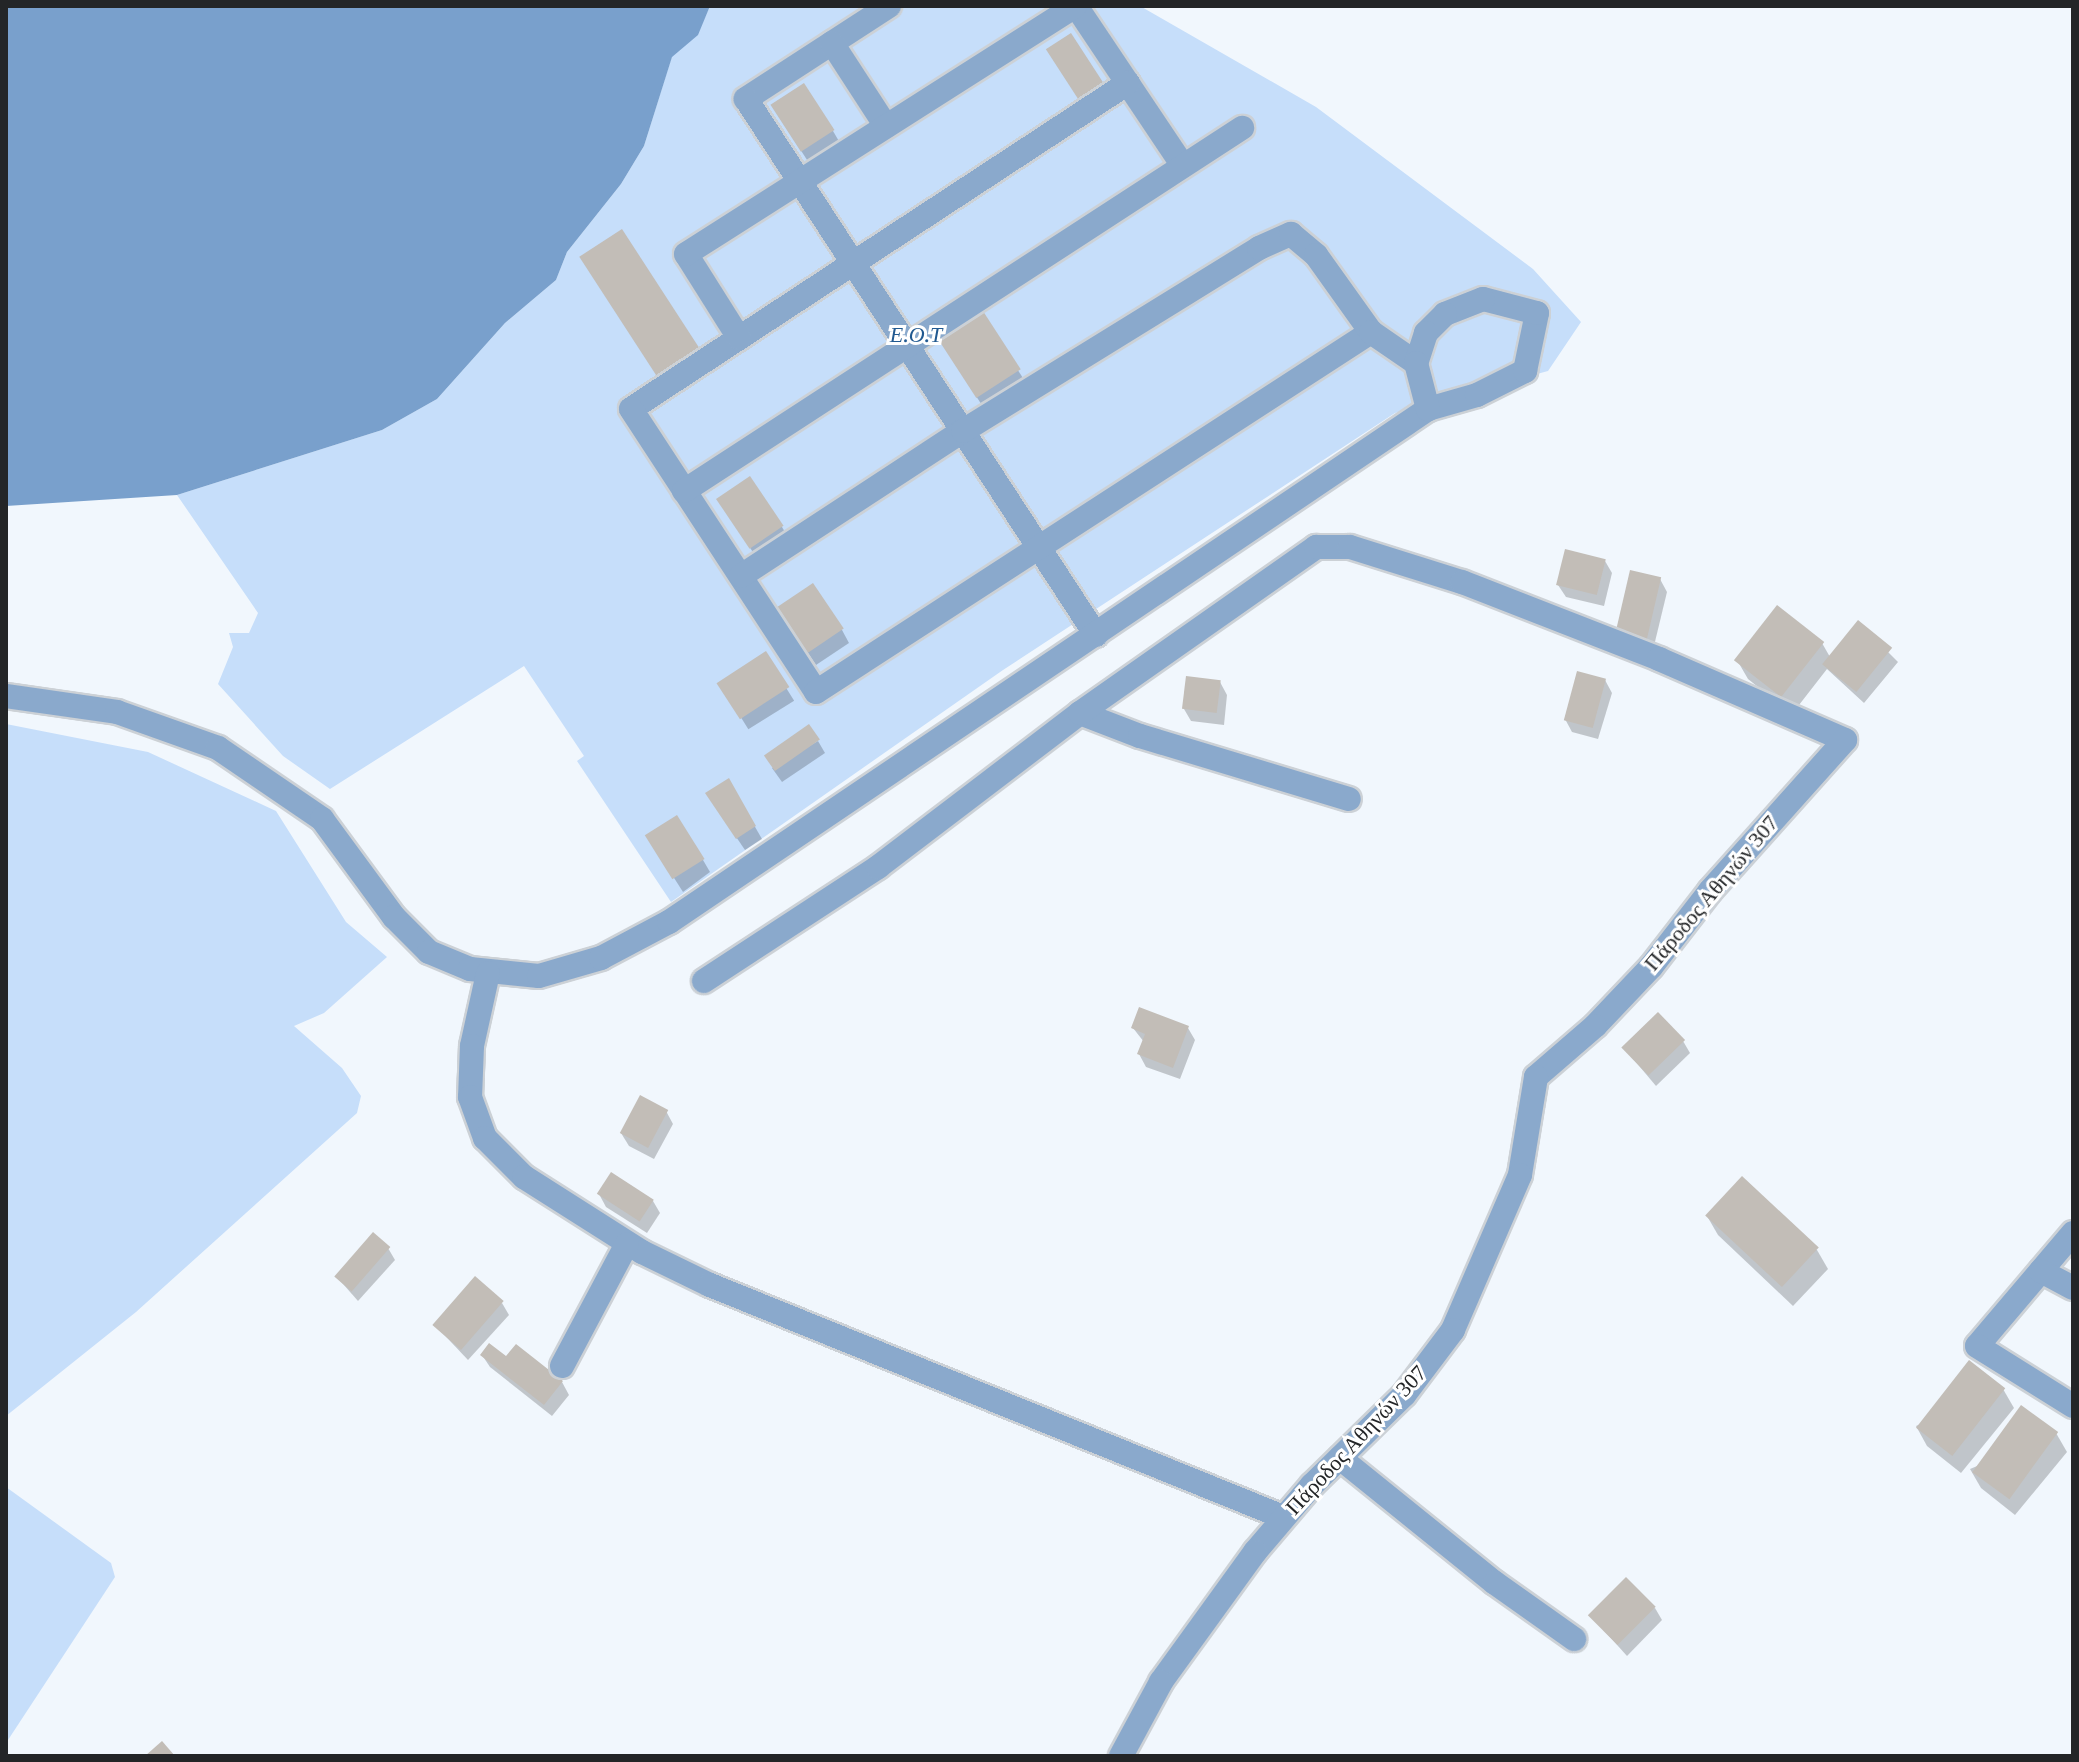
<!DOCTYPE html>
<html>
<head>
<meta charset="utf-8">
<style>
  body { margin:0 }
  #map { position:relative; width:2079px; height:1762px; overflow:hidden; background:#f1f7fd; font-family:"Times New Roman",serif }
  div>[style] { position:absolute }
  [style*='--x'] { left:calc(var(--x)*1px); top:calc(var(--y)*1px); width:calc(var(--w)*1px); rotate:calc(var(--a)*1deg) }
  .green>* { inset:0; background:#c6defa }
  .water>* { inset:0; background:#79a0cc }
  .shadow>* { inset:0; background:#0003; transform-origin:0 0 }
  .building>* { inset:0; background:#c2bdb7; transform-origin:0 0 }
  .roads { filter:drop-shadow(2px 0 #ccd1d6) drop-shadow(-2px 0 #ccd1d6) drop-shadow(0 2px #ccd1d6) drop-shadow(0 -2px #ccd1d6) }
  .minor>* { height:24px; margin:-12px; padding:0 12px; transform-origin:12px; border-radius:12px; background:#8aa9cc }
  span { translate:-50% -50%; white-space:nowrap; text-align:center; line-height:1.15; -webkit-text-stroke:6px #fff; paint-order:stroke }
  .park-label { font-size:22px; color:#215990; font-style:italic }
  .street-label { font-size:22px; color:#232527 }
  .frame { position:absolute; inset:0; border:8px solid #232527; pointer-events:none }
</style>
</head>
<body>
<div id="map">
  <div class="green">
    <i style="clip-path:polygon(710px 6px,1140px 6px,1316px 107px,1533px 269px,1581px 322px,1548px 371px,1395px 413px,1003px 670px,671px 902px,577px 761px,584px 756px,524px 666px,330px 789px,283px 756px,218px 684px,233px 647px,229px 633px,249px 633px,258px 613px,177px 495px,382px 430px,437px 399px,505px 323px,556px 280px,567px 252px,621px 184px,644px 146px,672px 56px,697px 35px)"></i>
    <i style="clip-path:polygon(6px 724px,148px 752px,276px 811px,346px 922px,387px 957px,324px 1013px,294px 1026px,342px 1068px,361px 1096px,357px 1113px,136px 1312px,6px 1416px)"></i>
    <i style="clip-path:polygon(6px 1487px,111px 1563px,115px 1577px,6px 1743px)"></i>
  </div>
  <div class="water">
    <i style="clip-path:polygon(6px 6px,710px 6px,698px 35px,672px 57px,644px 146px,621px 184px,567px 252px,556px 280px,505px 323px,437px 399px,382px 430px,177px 495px,6px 506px)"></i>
  </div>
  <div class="shadow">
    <i style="clip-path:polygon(1070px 35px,1109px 96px,1087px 110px,1055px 62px)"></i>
    <i style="clip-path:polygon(780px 118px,833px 131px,840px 143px,809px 163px)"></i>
    <i style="clip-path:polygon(980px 311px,1030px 389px,989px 416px,950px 356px)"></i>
    <i style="clip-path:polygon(726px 511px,782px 527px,789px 539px,758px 560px)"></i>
    <i style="clip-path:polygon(1605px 561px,1612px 573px,1604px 606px,1566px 597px,1558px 585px)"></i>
    <i style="clip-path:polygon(1660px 579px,1667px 592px,1653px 650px,1625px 644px)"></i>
    <i style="clip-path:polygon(786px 620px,842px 630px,849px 643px,816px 665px)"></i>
    <i style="clip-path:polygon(1858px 622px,1898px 662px,1864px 703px,1827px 669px,1792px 714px,1748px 679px,1737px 660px,1822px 643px,1830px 657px)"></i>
    <i style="left:765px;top:654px;width:55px;height:54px;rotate:58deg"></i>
    <i style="clip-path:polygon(1605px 680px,1612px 693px,1598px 739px,1572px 732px,1565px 719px)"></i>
    <i style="clip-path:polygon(1220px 682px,1227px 695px,1224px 725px,1191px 721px,1184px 709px)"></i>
    <i style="clip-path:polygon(818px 741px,825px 753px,782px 782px,772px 768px)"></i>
    <i style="clip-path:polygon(728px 780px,762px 839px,745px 850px,715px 806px)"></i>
    <i style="clip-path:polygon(655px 848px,703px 860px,710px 872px,683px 892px)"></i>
    <i style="clip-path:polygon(1133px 1028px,1188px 1028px,1195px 1040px,1180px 1079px,1146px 1067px,1139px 1054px,1144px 1042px)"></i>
    <i style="clip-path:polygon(1683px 1041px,1690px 1053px,1656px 1086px,1624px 1048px)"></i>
    <i style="clip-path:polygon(666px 1111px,673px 1124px,654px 1159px,629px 1146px,621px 1133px)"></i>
    <i style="clip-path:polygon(599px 1194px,653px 1201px,660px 1213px,647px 1233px,606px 1207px)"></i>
    <i style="clip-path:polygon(1707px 1216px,1817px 1250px,1828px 1269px,1793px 1306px,1718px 1235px)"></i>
    <i style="clip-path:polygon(388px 1248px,395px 1260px,358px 1301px,336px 1276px)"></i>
    <i style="clip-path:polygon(502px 1303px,509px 1315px,468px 1360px,434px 1324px)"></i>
    <i style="clip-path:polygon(482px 1355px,506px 1359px,562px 1382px,569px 1395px,552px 1416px,490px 1367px)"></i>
    <i style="clip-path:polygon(2003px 1389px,2014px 1408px,1961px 1473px,1927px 1446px,1916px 1426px)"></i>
    <i style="clip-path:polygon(2056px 1433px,2067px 1452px,2015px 1515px,1981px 1488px,1970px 1469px)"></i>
    <i style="clip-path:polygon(1655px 1608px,1662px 1620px,1627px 1656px,1591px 1616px)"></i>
  </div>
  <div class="building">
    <i style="left:1071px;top:33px;width:59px;height:30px;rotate:57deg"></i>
    <i style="left:804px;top:83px;width:56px;height:40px;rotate:57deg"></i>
    <i style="left:622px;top:229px;width:144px;height:51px;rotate:57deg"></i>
    <i style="left:981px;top:308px;width:73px;height:53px;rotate:57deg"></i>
    <i style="left:750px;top:476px;width:60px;height:41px;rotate:56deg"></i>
    <i style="left:1565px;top:549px;width:42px;height:37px;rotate:14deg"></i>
    <i style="left:1630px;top:570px;width:32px;height:64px;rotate:13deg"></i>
    <i style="left:813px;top:583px;width:55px;height:44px;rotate:56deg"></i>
    <i style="left:1777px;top:605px;width:60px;height:70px;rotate:38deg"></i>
    <i style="left:1858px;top:620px;width:44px;height:57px;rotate:39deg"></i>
    <i style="left:766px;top:651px;width:43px;height:59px;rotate:57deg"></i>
    <i style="left:1577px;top:671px;width:30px;height:51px;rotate:15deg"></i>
    <i style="left:1186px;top:676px;width:35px;height:33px;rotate:7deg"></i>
    <i style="left:809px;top:724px;width:19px;height:55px;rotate:55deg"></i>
    <i style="clip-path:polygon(729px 778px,756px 826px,736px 839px,705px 793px)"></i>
    <i style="left:677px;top:815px;width:52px;height:38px;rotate:58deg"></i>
    <i style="clip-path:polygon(1139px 1007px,1189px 1026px,1173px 1068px,1137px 1054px,1145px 1034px,1131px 1028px)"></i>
    <i style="left:1658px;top:1012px;width:39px;height:51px;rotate:46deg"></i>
    <i style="left:640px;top:1095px;width:32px;height:43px;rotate:28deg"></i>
    <i style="left:611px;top:1172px;width:51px;height:26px;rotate:33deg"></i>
    <i style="left:1742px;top:1176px;width:105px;height:54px;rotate:43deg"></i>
    <i style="left:373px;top:1232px;width:23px;height:59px;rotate:41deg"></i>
    <i style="left:475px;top:1276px;width:38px;height:65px;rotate:41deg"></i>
    <i style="clip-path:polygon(489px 1343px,506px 1356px,516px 1344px,563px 1381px,544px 1405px,480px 1355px)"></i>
    <i style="left:1969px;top:1360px;width:46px;height:86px;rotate:38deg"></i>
    <i style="left:2021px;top:1405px;width:46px;height:83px;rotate:36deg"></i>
    <i style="left:1626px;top:1577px;width:42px;height:54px;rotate:45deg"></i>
    <i style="clip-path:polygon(162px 1741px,175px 1756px,145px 1756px)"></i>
  </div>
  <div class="roads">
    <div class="minor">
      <i style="--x:889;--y:6;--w:171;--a:147"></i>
      <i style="--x:746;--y:99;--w:640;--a:56.86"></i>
      <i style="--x:1076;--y:6;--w:192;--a:56.2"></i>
      <i style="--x:832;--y:43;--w:99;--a:57"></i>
      <i style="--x:1128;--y:83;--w:594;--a:146.74"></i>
      <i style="--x:631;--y:409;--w:338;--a:56.8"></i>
      <i style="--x:816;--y:692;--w:662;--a:-32.97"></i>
      <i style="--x:739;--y:338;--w:99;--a:-122.2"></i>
      <i style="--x:686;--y:254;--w:461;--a:-32.5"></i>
      <i style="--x:684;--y:491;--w:666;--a:-33.05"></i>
      <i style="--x:741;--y:576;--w:265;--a:-33.2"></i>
      <i style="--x:963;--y:431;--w:348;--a:-31.7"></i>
      <i style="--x:1259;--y:248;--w:35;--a:-24"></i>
      <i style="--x:1291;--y:234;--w:33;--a:40"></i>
      <i style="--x:1316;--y:255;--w:95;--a:54.5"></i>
      <i style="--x:1371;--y:332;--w:55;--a:34.6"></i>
      <i style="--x:6;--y:696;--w:112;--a:8.2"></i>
      <i style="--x:117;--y:712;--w:107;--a:19.6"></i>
      <i style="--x:218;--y:748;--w:126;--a:34.3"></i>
      <i style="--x:322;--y:819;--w:122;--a:53.7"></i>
      <i style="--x:394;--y:917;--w:49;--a:45"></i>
      <i style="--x:429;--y:952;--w:44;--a:22.5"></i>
      <i style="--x:470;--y:969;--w:69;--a:5.8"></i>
      <i style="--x:539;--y:976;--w:65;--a:-16.2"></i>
      <i style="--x:601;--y:958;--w:77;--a:-27.9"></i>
      <i style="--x:669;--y:922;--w:916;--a:-34.05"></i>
      <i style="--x:1428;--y:409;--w:51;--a:-15.9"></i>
      <i style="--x:1477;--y:395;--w:54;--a:-26.6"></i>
      <i style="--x:1525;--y:371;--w:59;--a:-78.3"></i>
      <i style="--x:1537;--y:313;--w:56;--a:-165.5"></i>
      <i style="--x:1483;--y:299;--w:41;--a:158.5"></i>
      <i style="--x:1445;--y:314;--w:27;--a:135"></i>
      <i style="--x:1426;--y:333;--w:32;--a:108"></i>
      <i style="--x:1416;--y:363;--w:48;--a:75.4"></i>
      <i style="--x:1080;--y:713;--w:64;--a:21"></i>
      <i style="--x:1140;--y:736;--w:218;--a:16.8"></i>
      <i style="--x:488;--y:973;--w:75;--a:102.4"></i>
      <i style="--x:472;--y:1046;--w:51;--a:92.2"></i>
      <i style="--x:470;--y:1097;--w:44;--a:69.9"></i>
      <i style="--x:485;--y:1138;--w:55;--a:45"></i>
      <i style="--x:524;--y:1177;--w:140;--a:32.4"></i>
      <i style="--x:642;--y:1252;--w:76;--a:25.9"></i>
      <i style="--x:710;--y:1285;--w:618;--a:22.04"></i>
      <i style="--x:704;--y:981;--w:208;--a:-33.2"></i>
      <i style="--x:878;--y:867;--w:254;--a:-37.3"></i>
      <i style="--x:1080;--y:713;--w:289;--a:-35.1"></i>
      <i style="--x:1316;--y:547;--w:34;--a:0"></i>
      <i style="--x:1350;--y:547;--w:117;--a:17.4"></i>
      <i style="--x:1462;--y:582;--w:212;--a:21.3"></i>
      <i style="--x:1659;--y:659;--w:203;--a:23.5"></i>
      <i style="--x:1845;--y:740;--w:203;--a:131.8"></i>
      <i style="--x:1710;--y:891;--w:96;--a:127.8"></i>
      <i style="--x:1651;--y:967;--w:81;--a:133.5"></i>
      <i style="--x:1595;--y:1026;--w:78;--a:139.2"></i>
      <i style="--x:1536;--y:1077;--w:99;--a:99.3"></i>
      <i style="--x:1520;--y:1175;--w:169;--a:113.4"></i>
      <i style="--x:1453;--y:1330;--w:81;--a:127"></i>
      <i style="--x:1404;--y:1395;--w:129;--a:135.6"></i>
      <i style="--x:1312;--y:1485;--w:88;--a:130.4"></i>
      <i style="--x:1255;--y:1552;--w:160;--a:125.9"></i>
      <i style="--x:1161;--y:1682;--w:84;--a:118.4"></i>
      <i style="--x:2073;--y:1233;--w:148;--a:130.3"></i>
      <i style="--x:1977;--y:1346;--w:113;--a:32"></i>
      <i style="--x:2041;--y:1271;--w:36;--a:28"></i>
      <i style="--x:562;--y:1366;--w:138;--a:-62"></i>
      <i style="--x:1340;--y:1458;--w:199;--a:38.9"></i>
      <i style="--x:1495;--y:1583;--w:97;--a:35.3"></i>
    </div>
  </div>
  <div class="park-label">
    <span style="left:916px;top:335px">E.O.T</span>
  </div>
  <div class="street-label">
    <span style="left:1711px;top:893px;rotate:-50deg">Πάροδος Αθηνών 307</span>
    <span style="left:1356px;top:1440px;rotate:-47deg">Πάροδος Αθηνών 307</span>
  </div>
  <div class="frame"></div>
</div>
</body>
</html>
